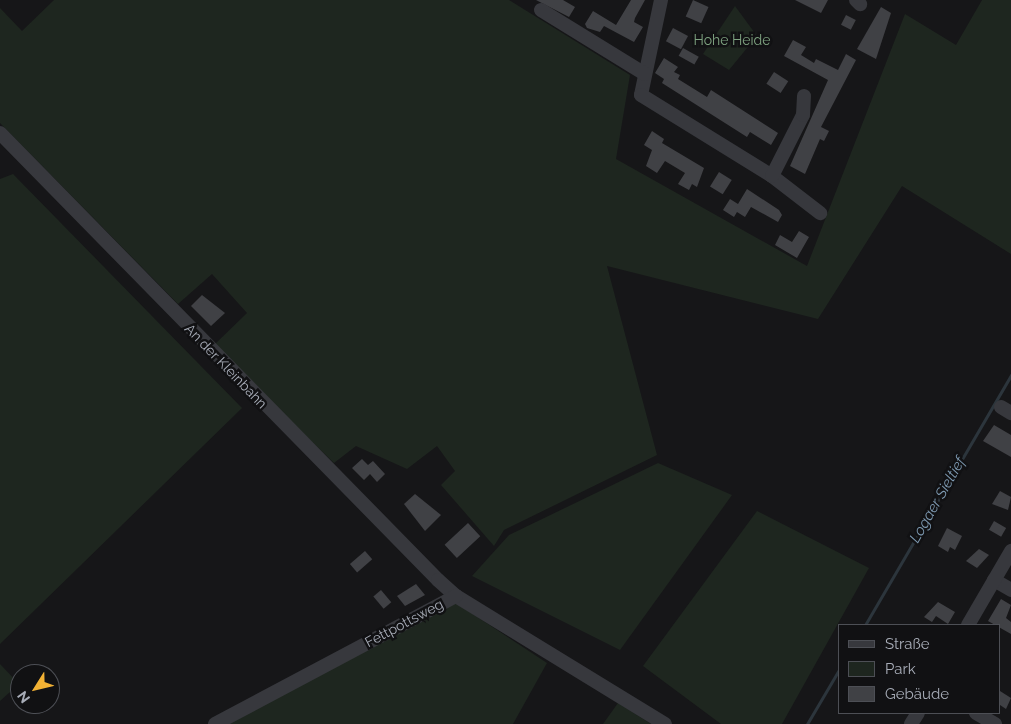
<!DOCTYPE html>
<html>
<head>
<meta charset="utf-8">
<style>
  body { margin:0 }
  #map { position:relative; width:1011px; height:724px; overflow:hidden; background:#161618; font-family:Raleway,sans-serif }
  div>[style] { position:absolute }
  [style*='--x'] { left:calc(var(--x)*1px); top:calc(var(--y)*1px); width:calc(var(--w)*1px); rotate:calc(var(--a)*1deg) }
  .green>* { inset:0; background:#1e261f }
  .stream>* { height:3px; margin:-1.5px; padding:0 1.5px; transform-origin:1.5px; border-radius:1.5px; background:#2c353c }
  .building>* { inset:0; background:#404145; transform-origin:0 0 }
  .minor>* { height:14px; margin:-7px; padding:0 7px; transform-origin:7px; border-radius:7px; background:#37383d }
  span { translate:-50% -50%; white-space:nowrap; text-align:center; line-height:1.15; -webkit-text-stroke:5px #111113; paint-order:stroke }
  .park-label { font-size:14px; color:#7fa381 }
  .street-label { font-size:14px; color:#a8adb8 }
  .water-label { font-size:15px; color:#7f9bb3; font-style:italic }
  .legend { position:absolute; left:838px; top:624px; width:162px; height:90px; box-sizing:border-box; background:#111113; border:1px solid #4d4f55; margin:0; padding:6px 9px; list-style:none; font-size:15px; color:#a8adb8 }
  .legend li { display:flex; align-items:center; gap:10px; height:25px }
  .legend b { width:25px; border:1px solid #4d4f55 }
  .north { position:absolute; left:10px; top:664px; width:50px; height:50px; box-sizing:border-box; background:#111113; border:1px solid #4d4f55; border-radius:50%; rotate:234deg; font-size:14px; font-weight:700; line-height:20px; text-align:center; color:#a8adb8 }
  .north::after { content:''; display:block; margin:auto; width:18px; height:22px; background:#f2b134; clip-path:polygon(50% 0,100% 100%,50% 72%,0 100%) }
</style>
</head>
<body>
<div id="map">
  <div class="green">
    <i style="clip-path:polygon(54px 0,509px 0,630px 75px,616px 159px,807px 266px,905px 14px,956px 45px,982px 0,1011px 0,1011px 254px,902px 186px,818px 319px,607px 266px,657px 455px,504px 530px,494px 546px,441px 485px,455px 471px,437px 446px,407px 469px,356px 446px,334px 463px,213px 346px,247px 313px,212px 274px,178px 304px,0 123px,0 8px,22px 31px)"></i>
    <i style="clip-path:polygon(735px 6px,757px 36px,729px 70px,703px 54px)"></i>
    <i style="clip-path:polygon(13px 174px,242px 408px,0 644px,0 179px)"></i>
    <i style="clip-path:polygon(658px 463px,732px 495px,620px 650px,472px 576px,509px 535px)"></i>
    <i style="clip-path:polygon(757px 511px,869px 568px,782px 724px,721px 724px,643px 666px)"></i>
    <i style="clip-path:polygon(456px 603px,547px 663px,513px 724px,227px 724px)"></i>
    <i style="clip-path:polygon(0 664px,19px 684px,0 701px)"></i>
    <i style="clip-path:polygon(618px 703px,651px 724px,603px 724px)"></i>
  </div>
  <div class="stream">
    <i style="--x:865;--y:625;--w:290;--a:-59.7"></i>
    <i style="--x:807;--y:724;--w:65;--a:-59.5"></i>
  </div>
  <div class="building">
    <i style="clip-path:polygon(536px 0,563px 0,575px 7px,569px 17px)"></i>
    <i style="clip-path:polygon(631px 0,645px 0,635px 18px,634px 22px,643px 27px,634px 42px,604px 26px,600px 32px,587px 28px,585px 24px,593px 11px,616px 25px)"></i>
    <i style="left:693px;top:0;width:17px;height:18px;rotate:24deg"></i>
    <i style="clip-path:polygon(795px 0,828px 0,821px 13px)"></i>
    <i style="clip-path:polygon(881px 7px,891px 13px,876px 59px,857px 49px)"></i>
    <i style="left:846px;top:15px;width:11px;height:11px;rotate:27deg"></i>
    <i style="left:673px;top:28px;width:17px;height:15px;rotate:28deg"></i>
    <i style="clip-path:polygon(793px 40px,806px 47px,801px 55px,814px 63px,816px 59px,838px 70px,846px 54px,856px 60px,821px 127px,829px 131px,824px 141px,820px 139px,805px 174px,790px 166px,828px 80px,784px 56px)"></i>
    <i style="left:683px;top:48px;width:18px;height:9px;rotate:29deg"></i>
    <i style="clip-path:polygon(664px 58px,678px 67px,674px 72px,680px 75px,678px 79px,707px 97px,711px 90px,778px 133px,771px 145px,750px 132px,747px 137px,662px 83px,664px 79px,655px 73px)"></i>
    <i style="left:774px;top:72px;width:17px;height:14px;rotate:33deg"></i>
    <i style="clip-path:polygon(652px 131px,664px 139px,662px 143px,704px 168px,697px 187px,692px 184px,689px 190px,678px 184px,685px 173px,665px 161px,657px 173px,646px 166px,652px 150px,644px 145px)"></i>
    <i style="left:719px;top:172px;width:15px;height:17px;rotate:32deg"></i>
    <i style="clip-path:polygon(747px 189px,779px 210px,782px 215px,778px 222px,751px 207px,745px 217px,737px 212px,734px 217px,723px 210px,730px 199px,738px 204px)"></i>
    <i style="clip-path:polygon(799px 231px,809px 237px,797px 258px,775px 245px,780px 235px,792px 242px)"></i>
    <i style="clip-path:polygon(202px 295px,225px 313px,211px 326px,191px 306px)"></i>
    <i style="clip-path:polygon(994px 425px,1011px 435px,1011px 457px,983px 441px)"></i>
    <i style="clip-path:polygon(362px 459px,368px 465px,373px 461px,385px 474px,377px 482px,370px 474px,364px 480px,352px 468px)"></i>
    <i style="clip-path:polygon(1000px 491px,1011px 497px,1008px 510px,992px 504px)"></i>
    <i style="clip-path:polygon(415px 494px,441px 515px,425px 531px,404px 504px)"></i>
    <i style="left:994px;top:521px;width:14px;height:10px;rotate:30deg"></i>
    <i style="left:468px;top:523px;width:18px;height:32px;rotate:47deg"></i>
    <i style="clip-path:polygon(947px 528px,962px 536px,955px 550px,950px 547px,948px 552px,938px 546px)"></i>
    <i style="clip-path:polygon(979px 549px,989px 555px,977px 568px,966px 561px)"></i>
    <i style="left:365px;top:551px;width:11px;height:20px;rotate:49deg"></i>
    <i style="clip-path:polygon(416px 584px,425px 595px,405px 606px,397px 596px)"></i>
    <i style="left:381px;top:590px;width:16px;height:10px;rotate:50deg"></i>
    <i style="clip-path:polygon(1001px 599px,1011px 605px,1006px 618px,1011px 622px,1011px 634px,988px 621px)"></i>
    <i style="clip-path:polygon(938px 602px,955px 612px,948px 624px,936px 616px,932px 622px,924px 617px)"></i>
    <i style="clip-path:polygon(1000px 691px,1011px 698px,1006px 709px,1000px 705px)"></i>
  </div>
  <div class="minor">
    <i style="--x:661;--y:0;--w:97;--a:101.9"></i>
    <i style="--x:641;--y:95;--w:154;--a:31.7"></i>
    <i style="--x:772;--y:176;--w:61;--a:37.6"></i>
    <i style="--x:856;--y:0;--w:6;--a:45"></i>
    <i style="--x:541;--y:10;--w:122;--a:31.6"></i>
    <i style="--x:0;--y:133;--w:626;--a:45.58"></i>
    <i style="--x:438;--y:580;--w:24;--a:42"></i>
    <i style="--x:456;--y:596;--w:245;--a:31.5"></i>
    <i style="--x:772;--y:176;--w:68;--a:-63.1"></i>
    <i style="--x:803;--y:115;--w:19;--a:-87"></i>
    <i style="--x:1001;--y:407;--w:12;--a:31"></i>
    <i style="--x:994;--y:580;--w:20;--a:30"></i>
    <i style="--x:968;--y:625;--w:86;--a:-59.8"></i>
    <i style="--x:976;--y:713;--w:22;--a:30"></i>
    <i style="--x:215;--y:724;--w:273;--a:-28"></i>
    <i style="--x:911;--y:724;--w:13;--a:-58"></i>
  </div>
  <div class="park-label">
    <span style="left:732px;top:40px">Hohe Heide</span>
  </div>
  <div class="street-label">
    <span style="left:226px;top:366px;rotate:46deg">An der Kleinbahn</span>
    <span style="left:404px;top:623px;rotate:-28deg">Fettpottsweg</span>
  </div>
  <div class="water-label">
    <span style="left:938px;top:500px;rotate:-60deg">Logaer Sieltief</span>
  </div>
  <ul class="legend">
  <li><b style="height:6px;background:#37383d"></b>Straße</li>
  <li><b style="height:14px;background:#1e261f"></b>Park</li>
  <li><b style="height:14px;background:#404145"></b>Gebäude</li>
  </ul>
  <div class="north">N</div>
</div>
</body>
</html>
